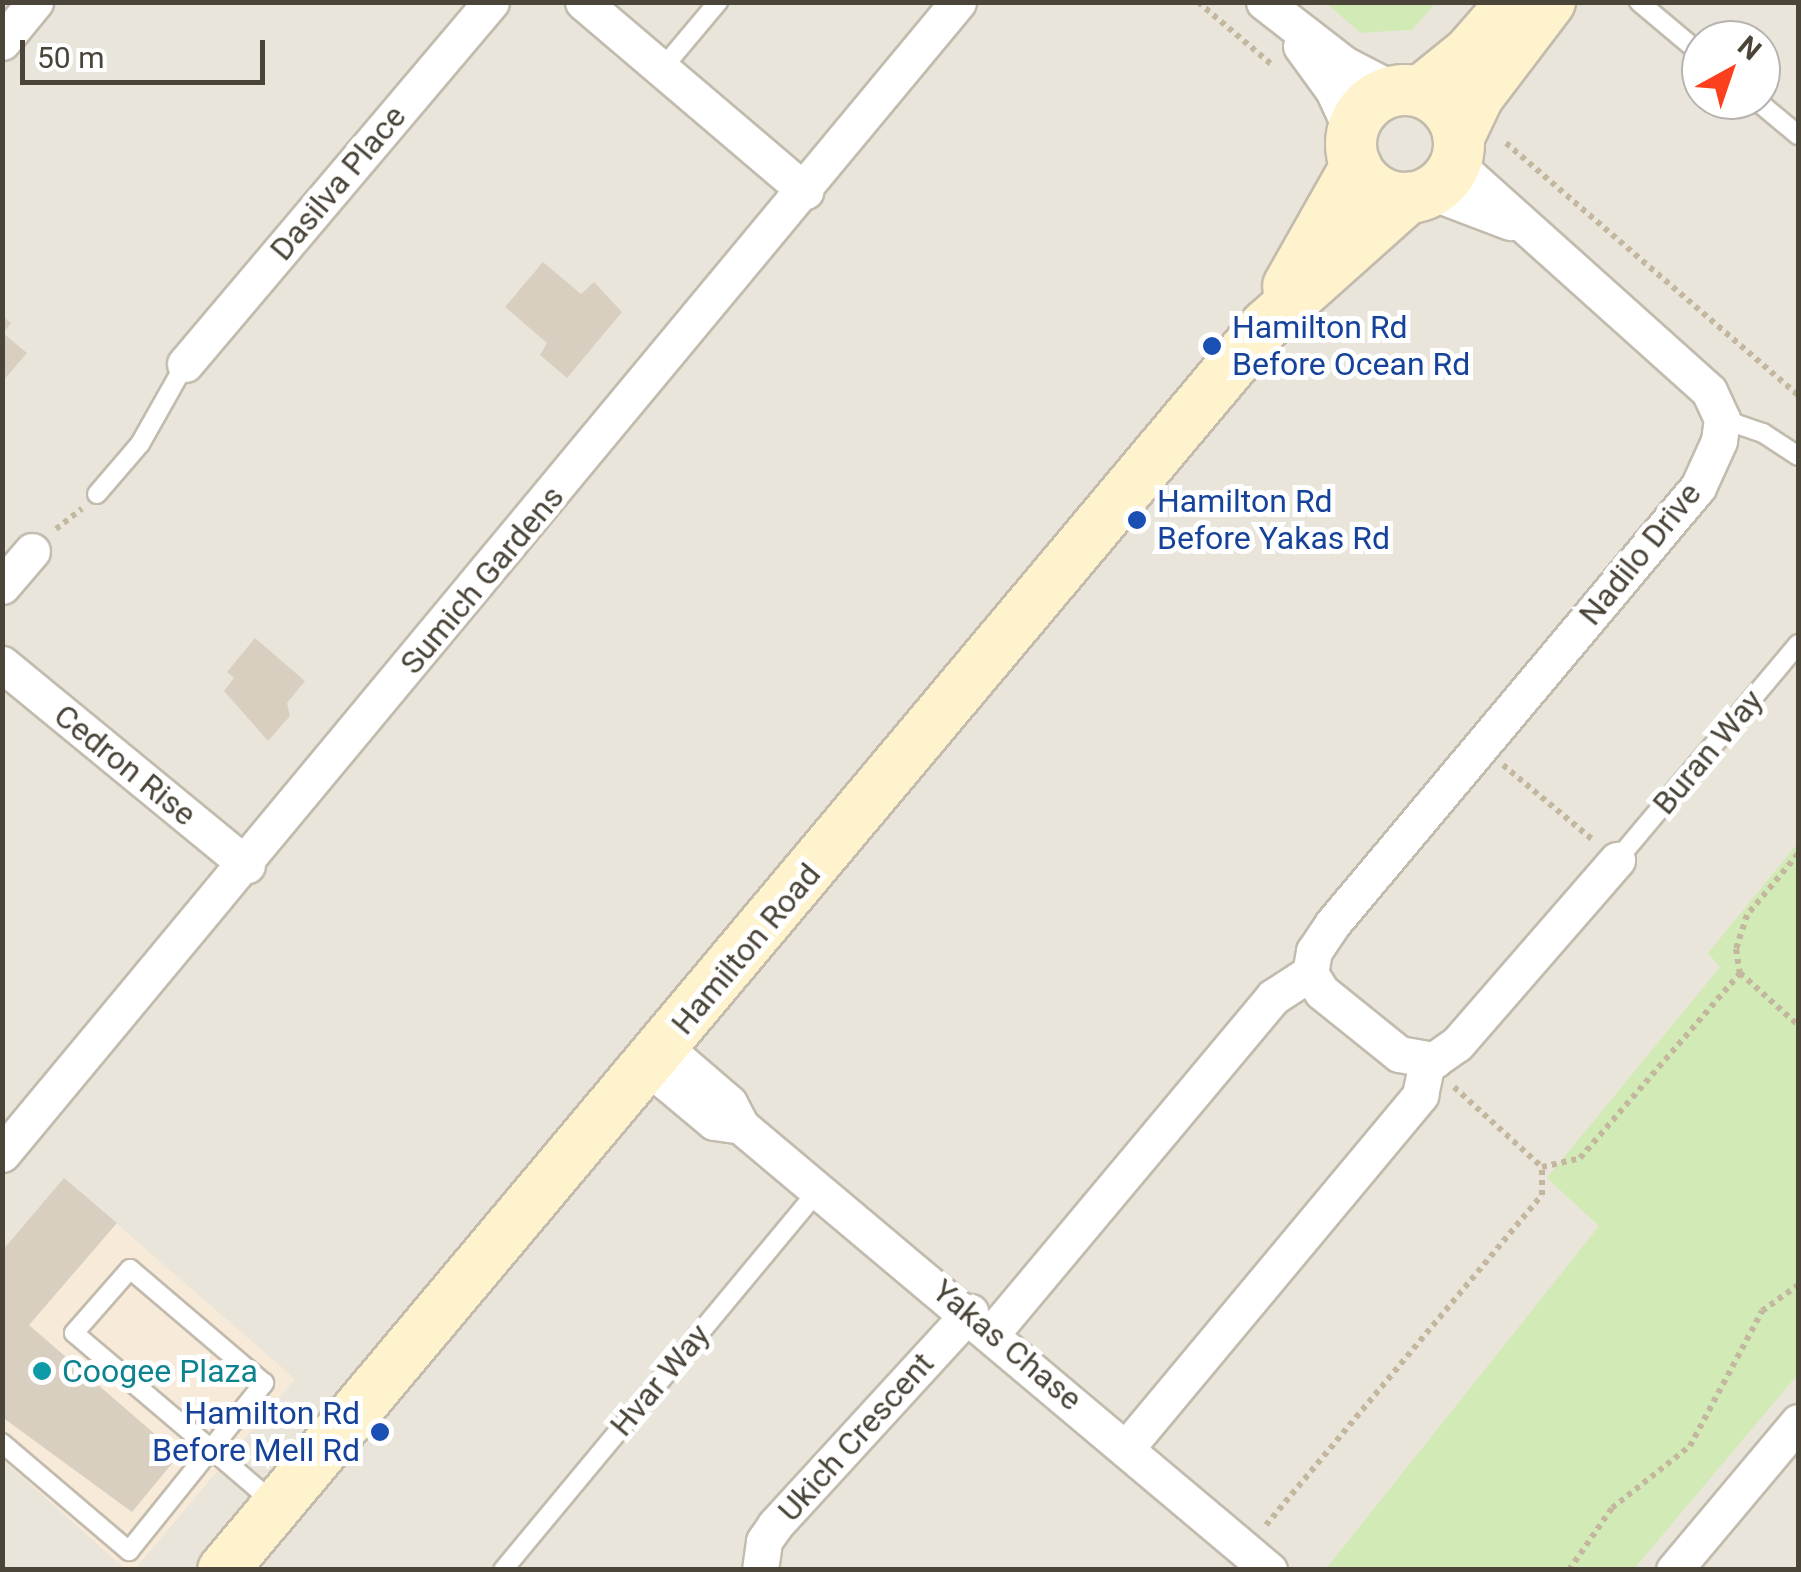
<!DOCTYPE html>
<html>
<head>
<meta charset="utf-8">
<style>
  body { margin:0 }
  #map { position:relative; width:1801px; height:1572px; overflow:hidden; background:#f6f3ec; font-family:Roboto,sans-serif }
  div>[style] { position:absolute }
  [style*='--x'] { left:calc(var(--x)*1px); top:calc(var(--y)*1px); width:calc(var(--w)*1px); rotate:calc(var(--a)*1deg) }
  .residential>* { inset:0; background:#eae5da }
  .commercial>* { inset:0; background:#f7ead8 }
  .green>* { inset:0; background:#d2eab5 }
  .building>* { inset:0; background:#d8cfc1 }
  .path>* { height:6px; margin-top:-3px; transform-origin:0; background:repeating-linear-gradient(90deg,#c4b79f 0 5px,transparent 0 10px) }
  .roads { filter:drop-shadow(2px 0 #c2bbae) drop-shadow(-2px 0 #c2bbae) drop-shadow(0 2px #c2bbae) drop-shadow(0 -2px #c2bbae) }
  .service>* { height:18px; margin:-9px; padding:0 9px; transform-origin:9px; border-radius:9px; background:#fff }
  .minor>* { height:35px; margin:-17.5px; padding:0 17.5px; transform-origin:17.5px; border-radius:17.5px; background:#fff }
  .secondary>* { height:50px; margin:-25px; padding:0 25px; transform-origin:25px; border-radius:25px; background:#fff3cd }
  .secondary>.ring { margin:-25px; padding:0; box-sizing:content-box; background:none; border:50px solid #fff3cd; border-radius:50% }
  .dots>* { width:28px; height:28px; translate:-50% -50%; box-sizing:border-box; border:5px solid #fff; border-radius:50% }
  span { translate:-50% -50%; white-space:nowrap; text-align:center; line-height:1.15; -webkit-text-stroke:10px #fff; paint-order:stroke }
  .street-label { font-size:32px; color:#4b4439 }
  .transit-label { font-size:32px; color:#164399 }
  .left { translate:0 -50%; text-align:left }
  .right { translate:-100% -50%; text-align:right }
  .culture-label { font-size:32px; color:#0d838f }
  .frame { position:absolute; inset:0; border:5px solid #4b4439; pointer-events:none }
  .north { position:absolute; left:1681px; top:20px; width:100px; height:100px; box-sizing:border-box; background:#fff; border:2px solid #b7b4b0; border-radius:50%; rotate:40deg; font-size:28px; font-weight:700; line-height:40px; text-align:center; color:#4b4439 }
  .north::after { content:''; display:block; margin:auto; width:35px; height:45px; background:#fc3f1d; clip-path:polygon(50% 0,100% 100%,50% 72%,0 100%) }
  .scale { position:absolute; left:20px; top:40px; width:245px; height:45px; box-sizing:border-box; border:5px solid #4b4439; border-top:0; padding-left:12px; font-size:30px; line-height:35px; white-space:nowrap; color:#4b4439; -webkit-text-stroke:8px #fff; paint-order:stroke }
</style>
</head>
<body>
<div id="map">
  <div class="residential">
    <i style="clip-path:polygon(evenodd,1326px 2px,1362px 33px,1412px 30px,1436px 3px,1798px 3px,1798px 1569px,3px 1570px,3px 3px,1326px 2px,1701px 40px,1761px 40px,1761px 100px,1701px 100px,1701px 40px)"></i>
  </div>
  <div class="commercial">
    <i style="clip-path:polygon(64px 1178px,295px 1379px,135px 1569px,125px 1569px,3px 1460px,3px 1254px)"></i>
  </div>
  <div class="green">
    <i style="clip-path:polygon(1326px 3px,1436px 3px,1412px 30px,1361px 33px)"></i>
    <i style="clip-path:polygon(1798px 843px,1798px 1374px,1634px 1569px,1326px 1569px,1599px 1226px,1547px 1178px,1720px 967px,1708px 953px)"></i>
  </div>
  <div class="building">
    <i style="clip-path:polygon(543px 262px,581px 294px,594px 282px,622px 312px,567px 378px,540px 355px,547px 343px,505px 307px)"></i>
    <i style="clip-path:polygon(2px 316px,11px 323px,3px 333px,27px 353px,2px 382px)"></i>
    <i style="clip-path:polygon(255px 638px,305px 681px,287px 703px,290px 716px,268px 741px,224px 691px,234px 678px,227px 672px)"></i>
    <i style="clip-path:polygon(64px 1178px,117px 1223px,29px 1325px,179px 1455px,132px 1512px,2px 1417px,2px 1251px)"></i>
  </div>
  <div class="path">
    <i style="--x:1198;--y:2;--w:96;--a:40.3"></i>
    <i style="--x:1506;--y:143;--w:386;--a:40.8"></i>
    <i style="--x:56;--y:529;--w:33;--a:-38"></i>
    <i style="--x:1503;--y:765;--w:117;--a:39.8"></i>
    <i style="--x:1798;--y:854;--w:80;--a:129.9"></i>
    <i style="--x:1747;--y:915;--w:36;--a:108"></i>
    <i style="--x:1736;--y:949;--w:24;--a:81"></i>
    <i style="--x:1740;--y:973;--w:78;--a:41.9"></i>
    <i style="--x:1454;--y:1087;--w:119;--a:42.3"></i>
    <i style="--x:1542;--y:1167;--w:39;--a:-13"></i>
    <i style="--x:1580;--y:1158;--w:245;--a:-49.1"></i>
    <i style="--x:1266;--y:1525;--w:430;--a:-50.1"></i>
    <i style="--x:1542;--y:1195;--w:28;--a:-90"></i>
    <i style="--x:1569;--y:1570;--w:75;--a:-55.3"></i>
    <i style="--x:1612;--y:1508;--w:100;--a:-38.5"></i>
    <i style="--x:1690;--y:1446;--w:153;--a:-61.9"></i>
    <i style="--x:1762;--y:1311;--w:44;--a:-35.8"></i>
  </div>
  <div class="roads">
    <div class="service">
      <i style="--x:1639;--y:2;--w:81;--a:40"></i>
      <i style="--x:661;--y:70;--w:89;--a:-50"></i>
      <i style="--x:1756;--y:100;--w:55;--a:39.8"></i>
      <i style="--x:1722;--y:419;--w:43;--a:18.9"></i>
      <i style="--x:1763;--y:433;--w:42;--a:33.3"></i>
      <i style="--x:97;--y:494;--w:66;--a:-49.3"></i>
      <i style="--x:140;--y:444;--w:92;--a:-60.6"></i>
      <i style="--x:1617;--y:860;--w:282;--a:-50"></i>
      <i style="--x:2;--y:1443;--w:167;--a:40.4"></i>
      <i style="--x:129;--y:1551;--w:131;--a:-51.2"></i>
      <i style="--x:211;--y:1449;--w:85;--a:-51.2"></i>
      <i style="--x:264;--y:1383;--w:176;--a:-139.6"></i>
      <i style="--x:130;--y:1269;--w:85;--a:131.2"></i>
      <i style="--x:74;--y:1333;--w:180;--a:40.3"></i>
      <i style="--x:211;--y:1449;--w:83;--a:40.6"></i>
      <i style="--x:503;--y:1570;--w:493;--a:-50.3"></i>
    </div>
    <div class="minor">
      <i style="--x:583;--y:2;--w:292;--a:40.4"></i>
      <i style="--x:1264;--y:2;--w:101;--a:37.8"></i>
      <i style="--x:1344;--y:64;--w:56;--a:27.5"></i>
      <i style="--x:2;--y:42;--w:52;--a:-50.5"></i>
      <i style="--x:1301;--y:46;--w:54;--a:54"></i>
      <i style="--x:1333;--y:90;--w:45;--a:65.1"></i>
      <i style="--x:1456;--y:164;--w:340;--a:41.9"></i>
      <i style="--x:1709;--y:391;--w:31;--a:65"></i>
      <i style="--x:1722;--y:419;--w:22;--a:98"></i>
      <i style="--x:1719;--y:441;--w:51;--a:114.5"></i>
      <i style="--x:1698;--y:487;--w:569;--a:129.93"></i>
      <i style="--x:1333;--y:923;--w:34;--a:124"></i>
      <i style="--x:1314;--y:951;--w:22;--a:100"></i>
      <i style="--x:1310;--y:973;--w:22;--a:58"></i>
      <i style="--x:1322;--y:992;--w:99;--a:38.8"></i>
      <i style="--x:1399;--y:1054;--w:36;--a:10"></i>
      <i style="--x:1434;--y:1060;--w:28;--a:-35"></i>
      <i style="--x:1457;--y:1044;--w:244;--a:-49"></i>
      <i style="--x:1431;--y:192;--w:85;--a:20.8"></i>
      <i style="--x:185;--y:364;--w:474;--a:-49.8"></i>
      <i style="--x:2;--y:586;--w:46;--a:-49.4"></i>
      <i style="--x:2;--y:664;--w:317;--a:39.4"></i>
      <i style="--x:664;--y:1047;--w:86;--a:40.7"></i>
      <i style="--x:729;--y:1103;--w:26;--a:62"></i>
      <i style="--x:741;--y:1126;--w:690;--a:40.06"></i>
      <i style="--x:647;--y:1066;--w:87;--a:39.9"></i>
      <i style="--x:714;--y:1122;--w:27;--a:8"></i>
      <i style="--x:2;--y:1154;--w:1497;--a:-50.31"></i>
      <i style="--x:993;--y:1332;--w:437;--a:-50.1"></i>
      <i style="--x:1273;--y:997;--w:44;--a:-33"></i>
      <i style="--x:1128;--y:1446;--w:457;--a:-50.2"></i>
      <i style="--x:1420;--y:1095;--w:35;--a:-78"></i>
      <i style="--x:760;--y:1570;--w:29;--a:-82"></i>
      <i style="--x:764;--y:1541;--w:19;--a:-55"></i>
      <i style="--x:775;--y:1525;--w:289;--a:-47.5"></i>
      <i style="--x:1674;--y:1570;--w:193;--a:-50"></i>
    </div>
    <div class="secondary">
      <i class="ring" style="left:1351px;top:90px;width:58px;height:58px"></i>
      <i style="--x:1421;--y:91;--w:62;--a:-39.1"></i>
      <i style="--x:1469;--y:52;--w:62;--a:-48.9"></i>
      <i style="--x:1459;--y:137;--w:44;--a:-64.6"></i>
      <i style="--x:1478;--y:97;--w:119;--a:-52.8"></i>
      <i style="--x:1288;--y:286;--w:138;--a:-60.5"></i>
      <i style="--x:223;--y:1570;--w:1624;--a:-50.05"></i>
      <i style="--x:1266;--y:325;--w:191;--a:-41.8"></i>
    </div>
  </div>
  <div class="dots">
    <i style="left:1212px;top:346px;background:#1a4fb4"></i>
    <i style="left:1137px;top:520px;background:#1a4fb4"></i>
    <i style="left:42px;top:1371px;background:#0f9aa8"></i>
    <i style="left:380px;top:1432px;background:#1a4fb4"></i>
  </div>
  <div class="street-label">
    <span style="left:338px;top:183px;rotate:-50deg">Dasilva Place</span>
    <span style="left:1640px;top:554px;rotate:-51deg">Nadilo Drive</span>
    <span style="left:482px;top:580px;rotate:-50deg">Sumich Gardens</span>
    <span style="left:1708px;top:752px;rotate:-50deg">Buran Way</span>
    <span style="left:125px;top:765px;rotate:39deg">Cedron Rise</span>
    <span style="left:746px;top:949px;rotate:-50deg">Hamilton Road</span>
    <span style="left:1007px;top:1345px;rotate:40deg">Yakas Chase</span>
    <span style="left:660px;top:1380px;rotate:-50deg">Hvar Way</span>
    <span style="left:856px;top:1437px;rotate:-48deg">Ukich Crescent</span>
  </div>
  <div class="transit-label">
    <span class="left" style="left:1232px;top:346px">Hamilton Rd<br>Before Ocean Rd</span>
    <span class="left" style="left:1157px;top:520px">Hamilton Rd<br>Before Yakas Rd</span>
    <span class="right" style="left:360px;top:1432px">Hamilton Rd<br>Before Mell Rd</span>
  </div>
  <div class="culture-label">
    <span class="left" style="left:62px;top:1371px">Coogee Plaza</span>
  </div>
  <div class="frame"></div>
  <div class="north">N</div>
  <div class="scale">50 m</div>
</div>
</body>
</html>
